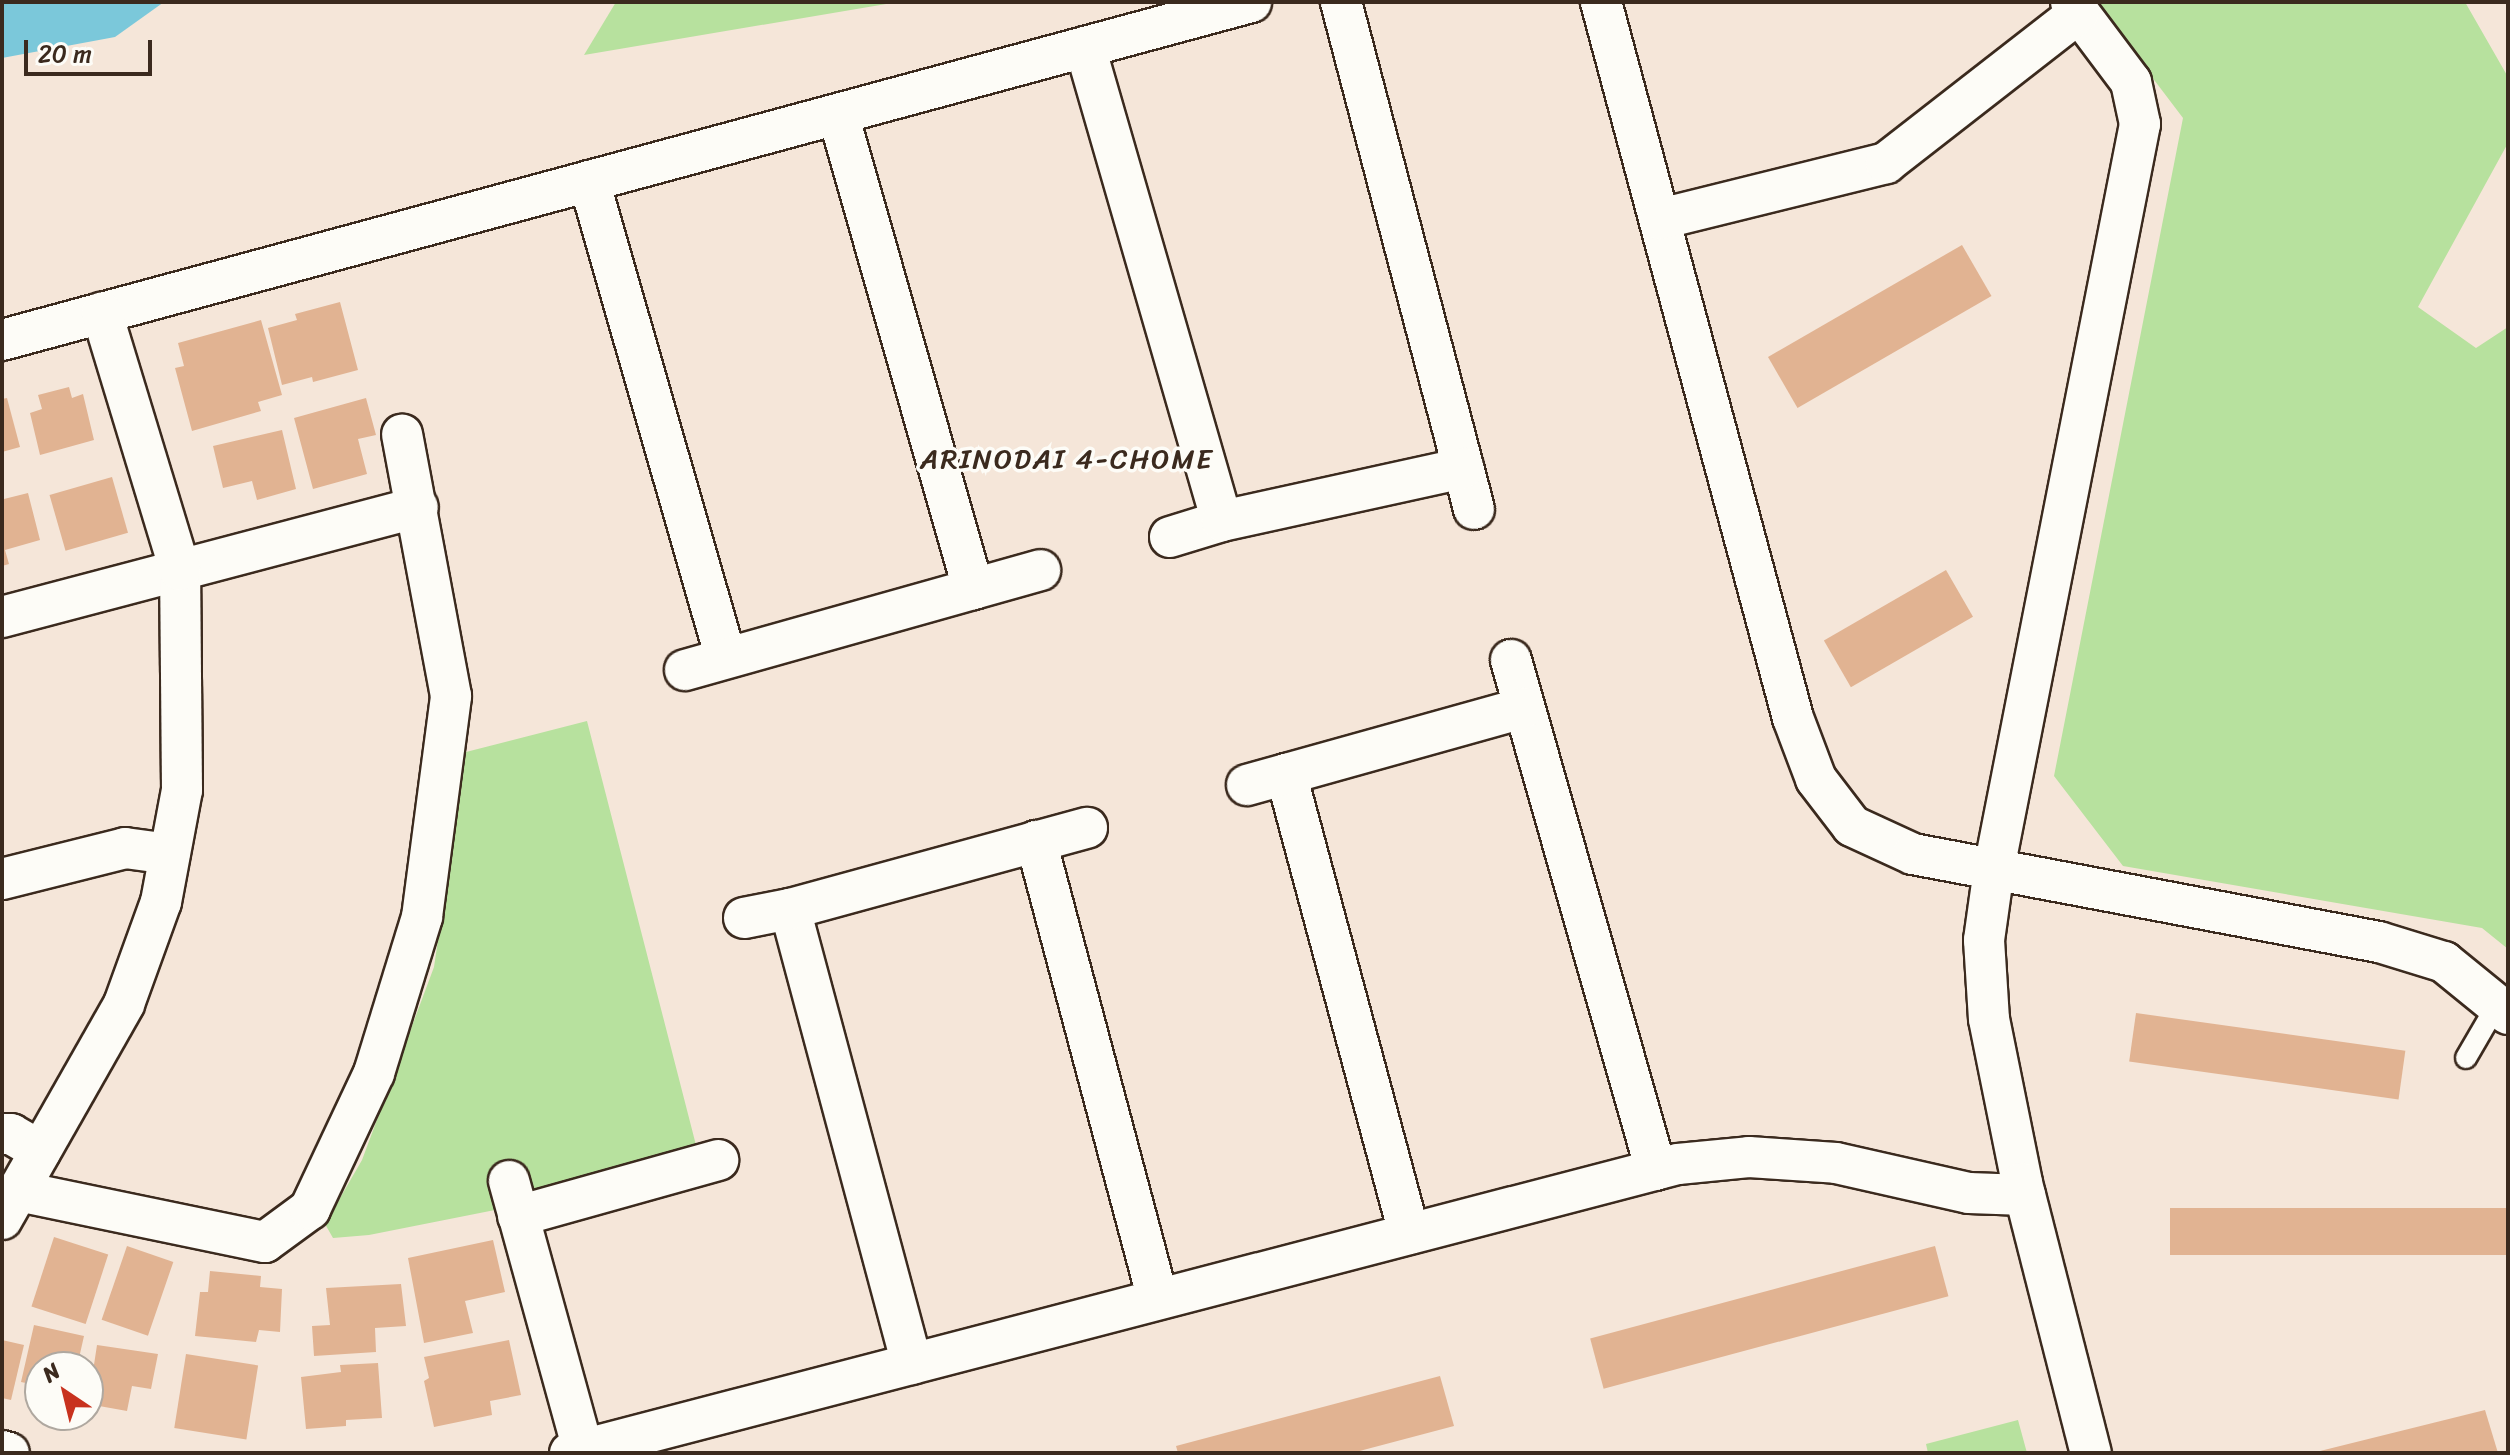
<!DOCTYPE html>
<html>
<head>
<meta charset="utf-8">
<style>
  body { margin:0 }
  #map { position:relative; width:2510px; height:1455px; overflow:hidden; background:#f5e6d9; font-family:Sriracha,sans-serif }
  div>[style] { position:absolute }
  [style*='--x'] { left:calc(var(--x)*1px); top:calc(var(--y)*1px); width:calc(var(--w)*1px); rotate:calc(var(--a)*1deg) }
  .green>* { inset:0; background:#b7e19e }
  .water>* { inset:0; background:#7bc8da }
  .building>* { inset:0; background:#e1b392; transform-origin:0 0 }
  .roads { filter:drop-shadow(2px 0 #3b2a1e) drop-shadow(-2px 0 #3b2a1e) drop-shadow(0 2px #3b2a1e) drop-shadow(0 -2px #3b2a1e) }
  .service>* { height:20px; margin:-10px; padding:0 10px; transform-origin:10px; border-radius:10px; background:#fdfcf7 }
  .minor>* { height:40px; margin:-20px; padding:0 20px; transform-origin:20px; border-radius:20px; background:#fdfcf7 }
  span { translate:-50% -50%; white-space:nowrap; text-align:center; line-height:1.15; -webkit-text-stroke:7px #fdfcf7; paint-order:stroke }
  .neighbourhood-label { font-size:28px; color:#3b2a1e; letter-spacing:2px }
  .frame { position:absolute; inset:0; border:4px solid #3b2a1e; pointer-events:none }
  .north { position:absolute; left:24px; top:1351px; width:80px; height:80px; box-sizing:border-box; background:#fdfcf7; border:2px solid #afa8a0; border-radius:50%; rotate:325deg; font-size:22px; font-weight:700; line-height:32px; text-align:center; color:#3b2a1e }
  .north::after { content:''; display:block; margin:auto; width:28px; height:36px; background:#c8321e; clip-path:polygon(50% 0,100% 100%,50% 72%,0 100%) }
  .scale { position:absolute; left:24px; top:40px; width:128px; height:36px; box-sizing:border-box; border:4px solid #3b2a1e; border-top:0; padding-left:10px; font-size:24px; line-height:28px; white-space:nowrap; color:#3b2a1e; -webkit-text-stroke:6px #fdfcf7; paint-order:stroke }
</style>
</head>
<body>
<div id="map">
  <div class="green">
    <i style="clip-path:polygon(616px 2px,898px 2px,584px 55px)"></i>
    <i style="clip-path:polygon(2095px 2px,2465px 2px,2508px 77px,2508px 143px,2418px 307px,2476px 348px,2508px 327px,2508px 949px,2482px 928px,2123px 866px,2054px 776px,2183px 118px)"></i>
    <i style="clip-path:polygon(587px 721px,697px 1149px,500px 1209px,369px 1235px,333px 1238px,325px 1224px,362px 1160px,434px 967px,466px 752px)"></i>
    <i style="clip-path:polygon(2018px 1420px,2027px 1453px,1928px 1453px,1926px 1444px)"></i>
  </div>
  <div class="water">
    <i style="clip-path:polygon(2px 2px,164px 2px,115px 37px,2px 58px)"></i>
  </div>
  <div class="building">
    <i style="left:1962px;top:245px;width:59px;height:224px;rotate:60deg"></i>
    <i style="clip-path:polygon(340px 302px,358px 370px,313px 382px,312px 377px,282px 385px,268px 328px,297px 320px,295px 314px)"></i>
    <i style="clip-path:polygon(261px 320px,282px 395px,258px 402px,261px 411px,192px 431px,175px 368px,184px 366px,178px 343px)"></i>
    <i style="clip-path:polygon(69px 387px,72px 398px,83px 394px,94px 440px,40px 455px,30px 413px,42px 409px,38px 395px)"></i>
    <i style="clip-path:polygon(7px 398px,20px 447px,2px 452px,2px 399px)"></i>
    <i style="clip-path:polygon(366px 398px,376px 435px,358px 439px,367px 474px,313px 489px,294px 418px)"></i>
    <i style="clip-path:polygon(282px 430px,296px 489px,257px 500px,252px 481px,223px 488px,213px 446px)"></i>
    <i style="left:112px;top:477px;width:58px;height:65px;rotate:74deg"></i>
    <i style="clip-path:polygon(28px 493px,40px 540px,5px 550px,9px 564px,2px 566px,4px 499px)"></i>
    <i style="left:1946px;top:570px;width:54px;height:141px;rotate:60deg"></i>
    <i style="left:2136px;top:1013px;width:272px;height:49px;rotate:8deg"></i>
    <i style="left:2508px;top:1208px;width:47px;height:338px;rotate:90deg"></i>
    <i style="left:54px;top:1237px;width:57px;height:73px;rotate:18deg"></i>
    <i style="clip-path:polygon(493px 1240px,505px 1292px,465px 1301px,473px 1333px,424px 1343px,408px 1258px)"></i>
    <i style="left:127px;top:1246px;width:49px;height:78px;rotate:19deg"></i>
    <i style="left:1935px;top:1246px;width:52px;height:357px;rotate:75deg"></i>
    <i style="clip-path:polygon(210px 1271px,261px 1276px,260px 1287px,282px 1289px,280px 1332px,259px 1330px,256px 1342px,195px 1336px,200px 1292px,208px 1292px)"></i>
    <i style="clip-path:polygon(401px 1284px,406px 1326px,375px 1328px,376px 1352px,314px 1356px,312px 1326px,330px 1325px,326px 1288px)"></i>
    <i style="clip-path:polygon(34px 1325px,84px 1336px,77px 1367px,40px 1367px,40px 1386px,21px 1382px)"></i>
    <i style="clip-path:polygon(2px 1340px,24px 1345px,11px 1400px,2px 1398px)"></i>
    <i style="clip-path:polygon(509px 1340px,521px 1395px,490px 1401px,492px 1415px,434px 1427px,424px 1381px,429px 1378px,424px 1357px)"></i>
    <i style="clip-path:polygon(97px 1345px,158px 1354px,151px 1389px,132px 1386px,127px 1411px,88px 1404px)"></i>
    <i style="left:186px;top:1354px;width:73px;height:75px;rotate:9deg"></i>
    <i style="clip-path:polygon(378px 1363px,382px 1418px,346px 1420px,346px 1426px,306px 1429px,301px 1377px,341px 1372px,340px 1365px)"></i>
    <i style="clip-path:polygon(1440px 1376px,1454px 1426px,1352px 1453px,1178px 1453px,1176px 1446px)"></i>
    <i style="clip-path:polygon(2485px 1410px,2498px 1453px,2316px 1453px,2316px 1452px)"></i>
  </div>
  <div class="roads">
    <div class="service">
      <i style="--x:2466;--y:1058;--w:64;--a:-59.8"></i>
    </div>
    <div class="minor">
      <i style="--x:1341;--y:2;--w:524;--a:75.3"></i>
      <i style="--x:1601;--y:2;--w:741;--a:74.99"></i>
      <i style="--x:1793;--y:718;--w:65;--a:69.3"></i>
      <i style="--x:1816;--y:779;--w:59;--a:52.5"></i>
      <i style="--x:1852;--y:826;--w:67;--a:24.7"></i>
      <i style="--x:1913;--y:854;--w:474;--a:10.7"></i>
      <i style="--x:2379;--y:942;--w:68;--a:17.1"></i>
      <i style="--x:2444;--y:962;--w:82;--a:39.1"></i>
      <i style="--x:2071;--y:2;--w:100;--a:53.1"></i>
      <i style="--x:2131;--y:82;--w:43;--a:77.9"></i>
      <i style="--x:2140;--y:124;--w:759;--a:101.09"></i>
      <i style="--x:1994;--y:869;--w:72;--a:98"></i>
      <i style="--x:1984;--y:940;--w:79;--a:86.4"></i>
      <i style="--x:1989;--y:1019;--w:167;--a:78.6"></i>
      <i style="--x:2022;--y:1183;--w:279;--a:75.7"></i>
      <i style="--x:1085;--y:47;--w:493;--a:73.9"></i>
      <i style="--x:838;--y:114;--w:494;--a:74.1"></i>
      <i style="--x:589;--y:181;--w:496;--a:74"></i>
      <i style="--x:1660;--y:219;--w:233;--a:-13.9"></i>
      <i style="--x:1886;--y:163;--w:244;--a:-37.9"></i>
      <i style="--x:2;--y:340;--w:1294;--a:-15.14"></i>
      <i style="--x:1170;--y:537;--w:54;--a:-17.1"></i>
      <i style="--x:1222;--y:521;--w:247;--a:-12.4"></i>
      <i style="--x:2;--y:617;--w:430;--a:-14.8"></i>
      <i style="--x:1511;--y:660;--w:530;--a:74.13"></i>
      <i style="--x:685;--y:670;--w:369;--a:-15.7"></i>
      <i style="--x:1286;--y:774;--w:476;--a:75"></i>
      <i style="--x:1247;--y:785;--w:287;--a:-15.6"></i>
      <i style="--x:1036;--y:841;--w:474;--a:75.1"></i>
      <i style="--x:2;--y:879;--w:127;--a:-14.1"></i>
      <i style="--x:125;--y:848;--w:45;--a:7.6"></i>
      <i style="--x:790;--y:909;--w:471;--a:75"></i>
      <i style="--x:744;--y:918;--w:47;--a:-11.1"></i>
      <i style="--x:790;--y:909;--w:308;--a:-15.3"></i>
      <i style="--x:2;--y:1134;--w:9;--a:0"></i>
      <i style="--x:11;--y:1134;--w:34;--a:30"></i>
      <i style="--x:509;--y:1181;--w:282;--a:74.6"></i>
      <i style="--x:18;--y:1191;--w:252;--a:11.7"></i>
      <i style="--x:265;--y:1242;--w:56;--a:-36.3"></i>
      <i style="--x:310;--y:1209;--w:150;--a:-64.8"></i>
      <i style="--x:374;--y:1073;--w:163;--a:-72.9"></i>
      <i style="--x:422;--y:917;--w:223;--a:-82.5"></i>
      <i style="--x:451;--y:696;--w:266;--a:-100.6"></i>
      <i style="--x:518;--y:1216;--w:208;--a:-15.6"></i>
      <i style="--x:2;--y:1219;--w:247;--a:-60.4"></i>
      <i style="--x:124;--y:1004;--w:109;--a:-70.1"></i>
      <i style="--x:161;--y:902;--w:114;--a:-79.4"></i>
      <i style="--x:182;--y:790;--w:220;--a:-90.5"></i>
      <i style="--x:180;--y:570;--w:269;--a:-106.9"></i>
      <i style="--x:2;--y:1451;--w:7;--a:16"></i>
      <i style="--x:570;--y:1453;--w:1145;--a:-14.62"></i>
      <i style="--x:1678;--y:1164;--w:71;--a:-5.6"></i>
      <i style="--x:1749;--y:1157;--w:87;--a:3.9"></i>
      <i style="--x:1836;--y:1163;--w:136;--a:12.7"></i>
      <i style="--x:1969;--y:1193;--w:56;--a:2"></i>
    </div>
  </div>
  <div class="neighbourhood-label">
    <span style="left:1067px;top:459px">ARINODAI 4-CHOME</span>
  </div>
  <div class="frame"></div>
  <div class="north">N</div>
  <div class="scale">20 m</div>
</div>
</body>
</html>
